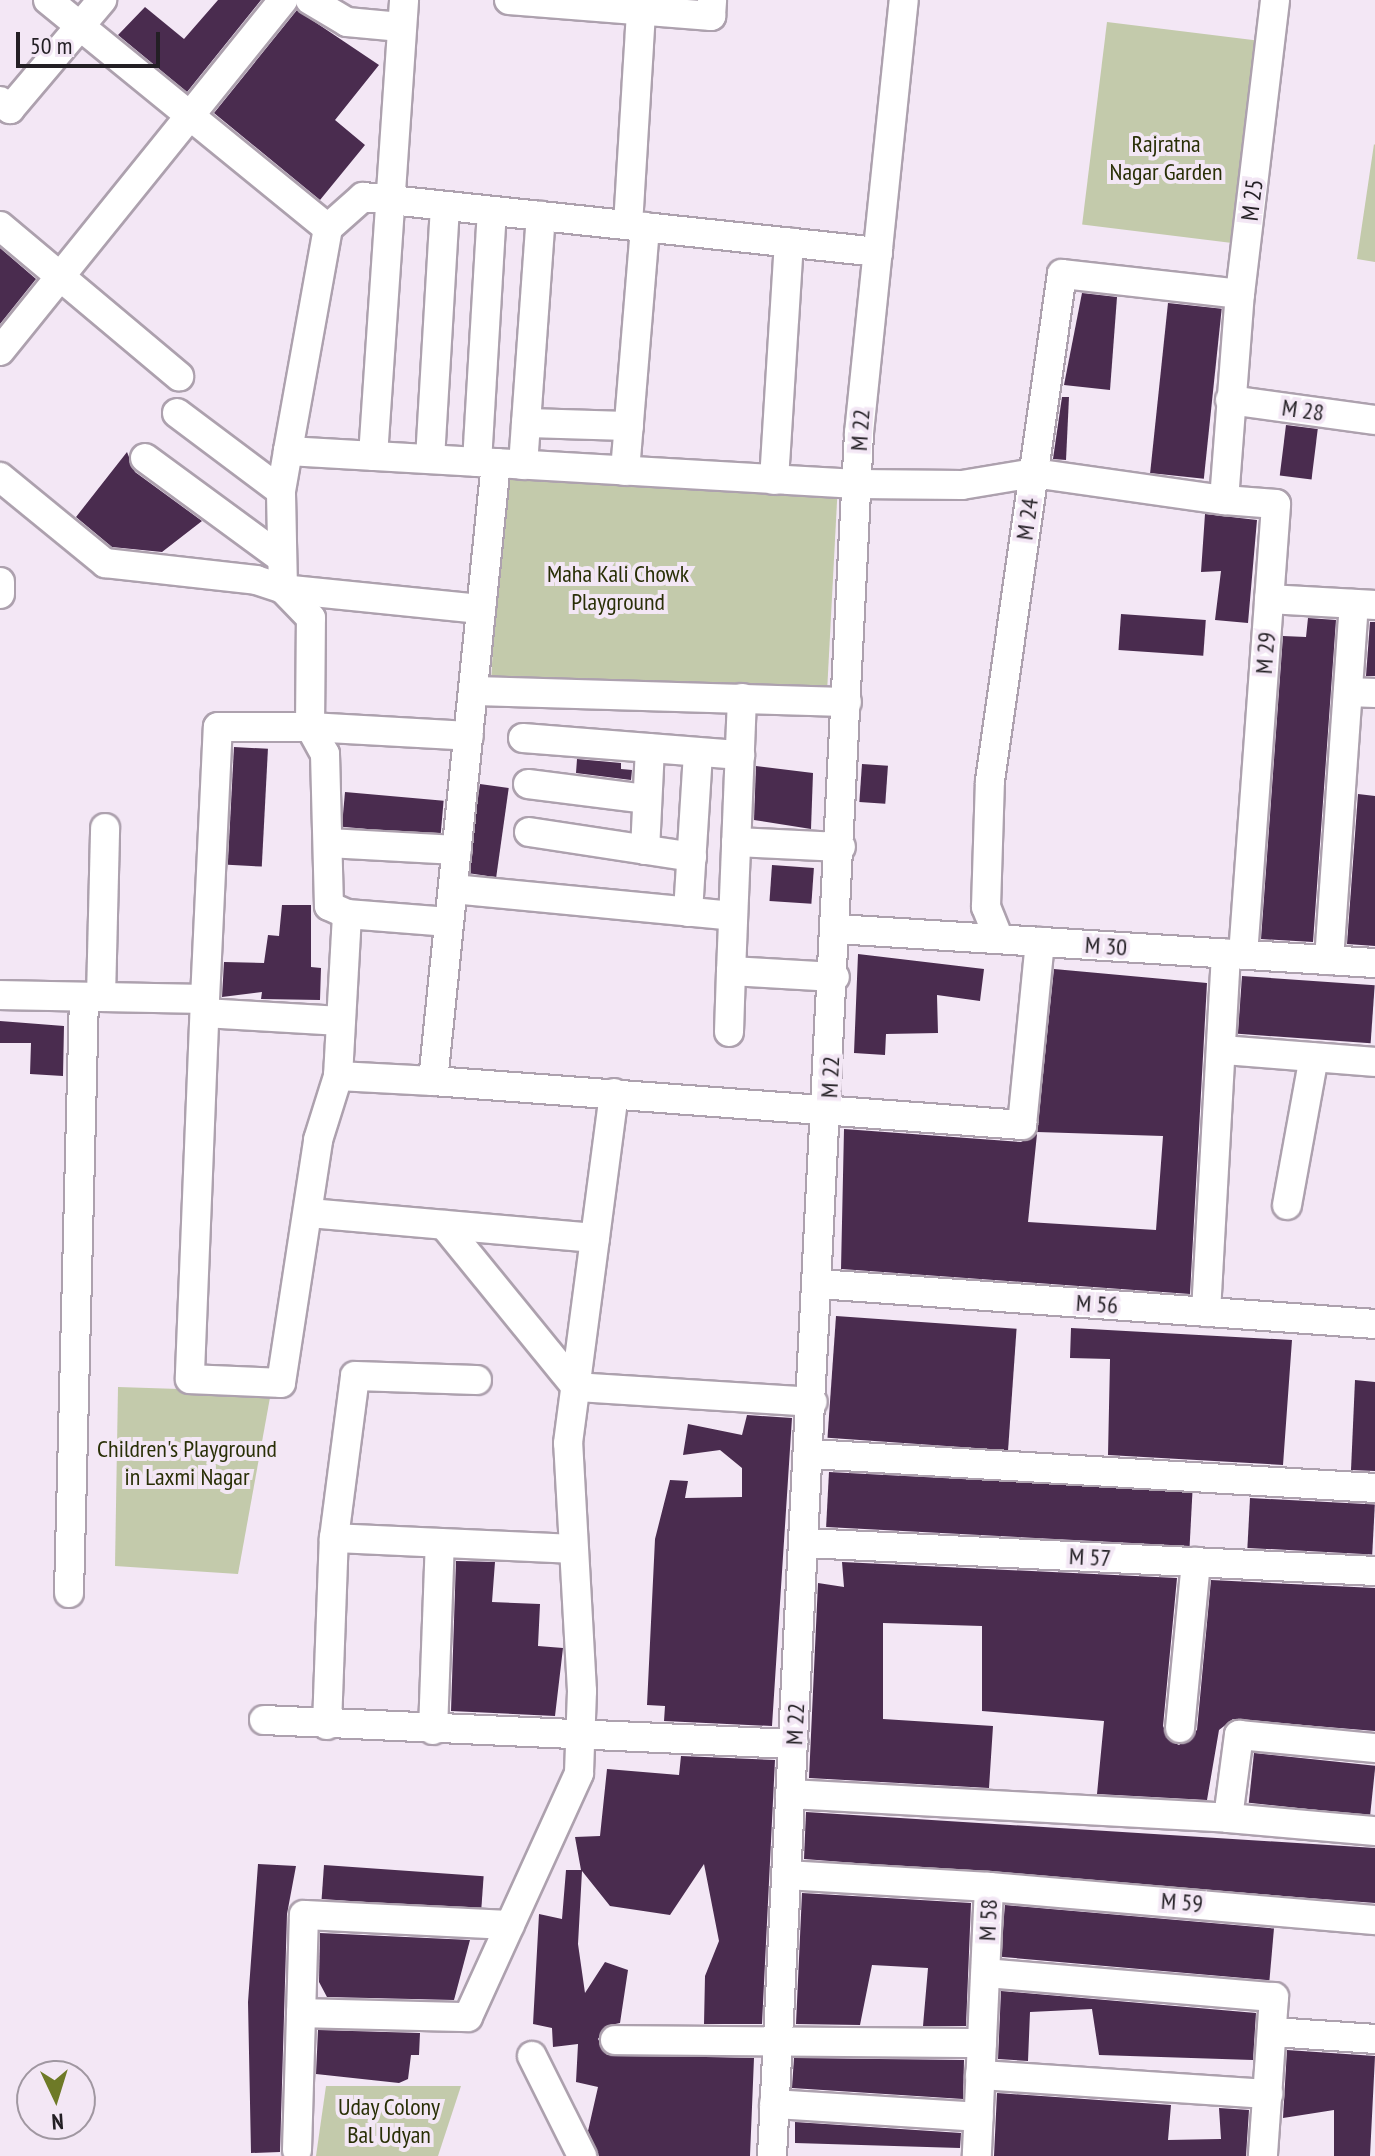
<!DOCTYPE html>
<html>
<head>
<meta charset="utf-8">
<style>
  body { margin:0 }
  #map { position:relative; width:1375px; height:2156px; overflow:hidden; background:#f3e7f5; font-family:"PT Sans Narrow",sans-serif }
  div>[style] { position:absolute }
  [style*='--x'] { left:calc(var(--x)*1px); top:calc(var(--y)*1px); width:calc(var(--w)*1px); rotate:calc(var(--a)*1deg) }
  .green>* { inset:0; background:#c3caab; transform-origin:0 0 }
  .building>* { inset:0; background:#4a2c4f; transform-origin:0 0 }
  .roads { filter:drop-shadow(2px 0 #ada1ae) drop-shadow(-2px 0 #ada1ae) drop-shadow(0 2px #ada1ae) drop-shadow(0 -2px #ada1ae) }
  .minor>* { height:28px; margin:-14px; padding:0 14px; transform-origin:14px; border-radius:14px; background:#fff }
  span { translate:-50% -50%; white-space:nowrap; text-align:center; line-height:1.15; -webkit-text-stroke:8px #f3e7f5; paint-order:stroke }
  .park-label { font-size:24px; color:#292f06 }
  .street-label { font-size:24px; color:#231f24 }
  .north { position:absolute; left:16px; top:2060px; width:80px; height:80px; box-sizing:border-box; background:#f3e7f5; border:2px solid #a097a1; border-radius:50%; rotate:176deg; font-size:22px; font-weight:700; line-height:32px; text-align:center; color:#231f24 }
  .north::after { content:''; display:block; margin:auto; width:28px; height:36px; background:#6e7a27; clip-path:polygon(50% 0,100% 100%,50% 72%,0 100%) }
  .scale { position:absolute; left:16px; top:32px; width:144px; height:36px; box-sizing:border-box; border:4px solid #231f24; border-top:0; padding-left:10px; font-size:24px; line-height:28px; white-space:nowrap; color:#231f24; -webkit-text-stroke:6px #f3e7f5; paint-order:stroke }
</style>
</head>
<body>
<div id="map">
  <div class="green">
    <i style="left:1107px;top:22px;width:149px;height:204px;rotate:7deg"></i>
    <i style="clip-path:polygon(1374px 144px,1375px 145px,1375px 262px,1357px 259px)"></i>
    <i style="left:502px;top:474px;width:336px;height:207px;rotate:3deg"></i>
    <i style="clip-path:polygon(118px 1387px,271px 1392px,238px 1574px,115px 1566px)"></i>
    <i style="clip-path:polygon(326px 2086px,461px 2086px,438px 2156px,316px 2156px)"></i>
  </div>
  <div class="building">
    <i style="clip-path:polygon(218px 0,261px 0,187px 92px,118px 35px,145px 7px,184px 39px)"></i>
    <i style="clip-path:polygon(297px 10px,379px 65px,335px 120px,365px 145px,320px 200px,214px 113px)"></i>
    <i style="clip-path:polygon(0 248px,36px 279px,0 324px)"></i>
    <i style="clip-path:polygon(1082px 293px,1117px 297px,1110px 390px,1064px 385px)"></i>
    <i style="left:1168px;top:303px;width:54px;height:171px;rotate:6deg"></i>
    <i style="clip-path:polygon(1062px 397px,1069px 397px,1066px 460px,1053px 459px)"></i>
    <i style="left:1286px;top:425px;width:32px;height:51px;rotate:7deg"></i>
    <i style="clip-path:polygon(127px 452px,135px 472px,202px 521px,162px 552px,112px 547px,76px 517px)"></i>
    <i style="clip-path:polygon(1205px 514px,1257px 520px,1248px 623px,1215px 620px,1221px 571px,1201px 572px)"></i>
    <i style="left:1121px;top:614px;width:85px;height:36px;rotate:4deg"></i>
    <i style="clip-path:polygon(1308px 618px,1336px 620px,1313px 942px,1261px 939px,1283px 636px,1306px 637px)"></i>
    <i style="clip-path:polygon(1370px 622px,1375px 622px,1375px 676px,1366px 676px)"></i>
    <i style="left:234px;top:747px;width:34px;height:118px;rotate:3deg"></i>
    <i style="clip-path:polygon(577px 759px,621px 763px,621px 769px,632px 770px,631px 780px,576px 773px)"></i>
    <i style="left:862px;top:764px;width:26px;height:38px;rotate:4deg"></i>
    <i style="clip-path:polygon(756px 766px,813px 773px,811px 829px,754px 820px)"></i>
    <i style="left:480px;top:784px;width:29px;height:90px;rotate:8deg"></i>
    <i style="left:345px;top:792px;width:99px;height:35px;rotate:5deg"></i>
    <i style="clip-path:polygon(1358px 794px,1375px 796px,1375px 946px,1347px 944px)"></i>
    <i style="left:772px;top:865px;width:42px;height:36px;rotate:4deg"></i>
    <i style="clip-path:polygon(282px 905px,311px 905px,311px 967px,321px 968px,320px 1000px,261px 999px,262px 992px,222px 997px,224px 962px,264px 963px,268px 935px,279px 936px)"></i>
    <i style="clip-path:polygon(858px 954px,984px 969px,980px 1001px,937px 995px,938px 1033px,886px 1034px,885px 1055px,854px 1053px)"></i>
    <i style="clip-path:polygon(1054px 969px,1207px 983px,1190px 1294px,841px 1269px,844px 1129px,1021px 1142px,1037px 1134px,1028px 1222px,1156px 1230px,1163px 1136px,1037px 1132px)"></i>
    <i style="left:1242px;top:976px;width:133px;height:58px;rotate:4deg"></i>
    <i style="clip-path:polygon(0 1021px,64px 1026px,63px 1076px,30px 1074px,31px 1043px,0 1043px)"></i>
    <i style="left:836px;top:1316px;width:181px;height:122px;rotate:4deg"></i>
    <i style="clip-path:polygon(1071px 1328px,1292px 1340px,1283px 1465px,1108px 1455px,1110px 1359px,1070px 1358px)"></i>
    <i style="clip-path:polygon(1355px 1380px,1375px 1382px,1375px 1471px,1351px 1470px)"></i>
    <i style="clip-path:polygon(747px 1415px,792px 1418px,772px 1726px,664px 1721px,665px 1706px,647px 1705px,655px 1539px,670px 1480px,688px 1481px,685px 1498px,742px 1497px,742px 1468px,720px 1450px,683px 1455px,688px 1424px,742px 1435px)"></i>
    <i style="left:829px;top:1472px;width:364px;height:55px;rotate:3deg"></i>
    <i style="left:1250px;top:1498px;width:125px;height:50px;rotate:3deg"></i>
    <i style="clip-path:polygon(456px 1561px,495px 1562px,492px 1602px,540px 1604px,538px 1646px,563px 1648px,555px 1716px,451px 1711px)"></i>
    <i style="clip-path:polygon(842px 1562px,1177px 1578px,1163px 1726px,1170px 1741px,1179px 1745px,1197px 1730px,1211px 1580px,1375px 1588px,1375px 1731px,1233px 1719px,1219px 1730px,1207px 1800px,1097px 1794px,1104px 1721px,982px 1711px,982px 1626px,883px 1623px,883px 1719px,993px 1726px,989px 1788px,809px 1778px,818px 1583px,844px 1587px)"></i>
    <i style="left:1254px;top:1753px;width:122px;height:50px;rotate:6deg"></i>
    <i style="clip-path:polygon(681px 1756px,775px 1760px,762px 2024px,704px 2024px,705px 1976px,719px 1941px,704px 1864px,670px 1915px,610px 1906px,582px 1871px,578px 1944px,585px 1993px,605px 1962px,628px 1970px,620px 2023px,606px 2026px,598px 2039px,607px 2055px,754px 2058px,750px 2156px,599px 2156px,588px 2131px,598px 2087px,576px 2082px,578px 2044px,553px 2047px,552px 2028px,533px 2024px,539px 1914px,562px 1919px,566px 1870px,581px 1870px,575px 1837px,600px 1836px,607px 1769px,679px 1775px)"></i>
    <i style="clip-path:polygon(806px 1812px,1375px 1848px,1375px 1903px,804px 1859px)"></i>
    <i style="clip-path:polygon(258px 1864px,296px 1866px,287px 1914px,280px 2152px,251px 2153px,248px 2002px)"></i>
    <i style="left:324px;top:1865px;width:160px;height:34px;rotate:4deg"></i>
    <i style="clip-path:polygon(802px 1893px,971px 1903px,966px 2026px,923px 2026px,928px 1968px,872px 1965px,860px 2025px,796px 2024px)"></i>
    <i style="left:1005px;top:1905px;width:270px;height:52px;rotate:5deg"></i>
    <i style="clip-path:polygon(320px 1933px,470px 1940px,454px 2000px,327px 1997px,319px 1982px)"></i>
    <i style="clip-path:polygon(1001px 1991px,1256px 2013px,1253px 2060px,1099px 2055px,1092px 2009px,1030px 2012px,1028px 2061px,998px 2059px)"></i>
    <i style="clip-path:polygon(318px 2030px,420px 2033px,419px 2055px,411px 2055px,408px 2079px,399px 2083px,316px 2074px)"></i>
    <i style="clip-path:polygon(1287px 2050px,1375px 2056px,1370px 2156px,1334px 2156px,1334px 2110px,1283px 2118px)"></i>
    <i style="clip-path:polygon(794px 2058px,964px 2060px,963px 2099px,792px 2088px)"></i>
    <i style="clip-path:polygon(997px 2093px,1171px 2105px,1168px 2140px,1221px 2139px,1219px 2108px,1249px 2110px,1246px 2156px,994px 2156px)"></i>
    <i style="clip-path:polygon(795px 2122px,961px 2133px,960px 2148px,795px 2143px)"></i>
  </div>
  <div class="roads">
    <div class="minor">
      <i style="--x:48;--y:0;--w:361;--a:39.2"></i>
      <i style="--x:328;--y:228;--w:227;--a:100.2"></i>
      <i style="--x:288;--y:451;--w:570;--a:3.32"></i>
      <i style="--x:857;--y:484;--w:105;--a:0.5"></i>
      <i style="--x:962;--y:485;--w:73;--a:-9.5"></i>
      <i style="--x:1034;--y:473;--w:192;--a:8.1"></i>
      <i style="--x:310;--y:0;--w:43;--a:30.7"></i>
      <i style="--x:347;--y:22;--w:54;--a:5.3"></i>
      <i style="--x:509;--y:0;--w:203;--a:4.5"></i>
      <i style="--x:711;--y:16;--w:16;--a:-86"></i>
      <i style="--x:0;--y:101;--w:13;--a:39"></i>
      <i style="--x:10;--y:109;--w:143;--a:-49.8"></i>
      <i style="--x:628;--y:225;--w:214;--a:-86.5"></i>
      <i style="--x:0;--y:226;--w:234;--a:40"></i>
      <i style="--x:328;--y:228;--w:47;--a:-41.5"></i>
      <i style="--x:363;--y:197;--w:518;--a:6.1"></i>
      <i style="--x:0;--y:351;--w:451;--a:-51.1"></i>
      <i style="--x:1230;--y:400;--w:146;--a:7.9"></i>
      <i style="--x:177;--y:413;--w:130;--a:36.9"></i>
      <i style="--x:526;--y:423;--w:103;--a:1.7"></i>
      <i style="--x:373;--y:456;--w:457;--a:-86.1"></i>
      <i style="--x:145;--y:458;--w:169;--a:36.3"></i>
      <i style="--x:430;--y:459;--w:253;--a:-86.6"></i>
      <i style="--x:477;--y:462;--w:251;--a:-86.6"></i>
      <i style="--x:496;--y:463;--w:621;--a:95.82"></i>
      <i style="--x:433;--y:1081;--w:591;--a:4.27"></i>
      <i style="--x:1022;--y:1125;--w:184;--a:-84.4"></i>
      <i style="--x:523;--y:465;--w:250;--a:-85.9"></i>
      <i style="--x:625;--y:471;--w:245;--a:-85.3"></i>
      <i style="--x:0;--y:477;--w:136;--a:39.3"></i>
      <i style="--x:105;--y:563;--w:152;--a:6.4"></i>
      <i style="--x:256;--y:580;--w:28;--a:18"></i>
      <i style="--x:283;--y:589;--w:98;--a:-91.2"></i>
      <i style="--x:281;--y:491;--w:41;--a:-80.1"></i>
      <i style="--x:774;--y:480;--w:238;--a:-86.4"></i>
      <i style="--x:0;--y:582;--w:12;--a:90"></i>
      <i style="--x:283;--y:589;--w:199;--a:5.8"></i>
      <i style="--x:1269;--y:599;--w:106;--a:3.2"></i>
      <i style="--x:473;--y:691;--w:374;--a:1.7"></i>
      <i style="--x:1348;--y:692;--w:27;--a:2"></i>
      <i style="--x:742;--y:698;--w:273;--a:92.3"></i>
      <i style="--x:731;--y:971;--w:104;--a:3.3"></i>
      <i style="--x:310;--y:727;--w:31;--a:61"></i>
      <i style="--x:325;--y:754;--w:152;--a:88.5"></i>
      <i style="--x:329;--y:906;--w:20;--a:24"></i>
      <i style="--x:347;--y:914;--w:102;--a:4.5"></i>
      <i style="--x:310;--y:727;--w:159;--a:3.2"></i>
      <i style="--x:523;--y:738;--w:218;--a:4.5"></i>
      <i style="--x:528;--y:784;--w:120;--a:7.2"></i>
      <i style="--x:529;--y:832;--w:165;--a:8.7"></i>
      <i style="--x:736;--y:842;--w:105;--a:2.7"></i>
      <i style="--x:328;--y:843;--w:129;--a:3.1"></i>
      <i style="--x:645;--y:850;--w:102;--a:-87.2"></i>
      <i style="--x:453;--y:889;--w:281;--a:5.5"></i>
      <i style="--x:688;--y:912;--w:160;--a:-86.4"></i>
      <i style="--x:837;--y:929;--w:539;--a:3.62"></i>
      <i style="--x:999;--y:939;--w:35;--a:-112"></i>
      <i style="--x:986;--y:907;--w:126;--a:-88.2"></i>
      <i style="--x:990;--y:781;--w:512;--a:-81.92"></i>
      <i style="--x:1062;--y:274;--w:179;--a:6.4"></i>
      <i style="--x:1243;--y:955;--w:452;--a:-85.8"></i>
      <i style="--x:1276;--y:504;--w:52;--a:-175.6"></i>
      <i style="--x:1224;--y:500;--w:207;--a:-85.6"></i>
      <i style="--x:1240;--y:294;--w:296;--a:-83.2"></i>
      <i style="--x:1329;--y:960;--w:357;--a:-86"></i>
      <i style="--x:0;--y:995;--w:205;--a:1.1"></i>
      <i style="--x:205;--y:999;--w:272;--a:-87.3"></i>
      <i style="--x:218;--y:727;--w:92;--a:0"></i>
      <i style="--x:310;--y:727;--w:109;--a:-89.5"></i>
      <i style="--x:311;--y:618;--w:40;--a:-134"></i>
      <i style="--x:101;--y:997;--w:169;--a:-88.6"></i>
      <i style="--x:205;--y:999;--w:380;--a:92.3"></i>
      <i style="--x:190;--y:1379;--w:91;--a:2.5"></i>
      <i style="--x:281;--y:1383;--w:246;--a:-81.3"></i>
      <i style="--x:318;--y:1140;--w:67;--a:-72.6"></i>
      <i style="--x:338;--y:1076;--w:162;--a:-86.8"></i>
      <i style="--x:205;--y:1013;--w:135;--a:3.4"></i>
      <i style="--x:729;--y:1032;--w:61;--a:-88.1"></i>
      <i style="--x:1223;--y:1050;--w:152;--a:4.5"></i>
      <i style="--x:338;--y:1076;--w:95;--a:3"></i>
      <i style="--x:1287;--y:1205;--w:150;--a:-79.7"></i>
      <i style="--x:309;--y:1213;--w:287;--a:5"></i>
      <i style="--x:444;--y:1225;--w:209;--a:50.8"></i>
      <i style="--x:576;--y:1387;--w:237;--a:3.6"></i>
      <i style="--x:819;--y:1284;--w:557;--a:4.11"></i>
      <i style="--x:1206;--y:1312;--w:359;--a:-86.8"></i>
      <i style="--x:810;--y:1454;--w:566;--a:3.44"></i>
      <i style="--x:334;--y:1538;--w:163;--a:-82.6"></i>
      <i style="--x:355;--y:1376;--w:122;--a:1.9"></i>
      <i style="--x:805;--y:1543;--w:571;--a:2.81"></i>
      <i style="--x:69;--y:1593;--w:596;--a:-88.56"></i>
      <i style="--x:264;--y:1720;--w:530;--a:2.6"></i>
      <i style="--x:327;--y:1725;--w:187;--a:-87.9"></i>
      <i style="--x:334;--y:1538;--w:238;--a:2.6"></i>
      <i style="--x:1180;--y:1728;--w:167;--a:-84.5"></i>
      <i style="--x:433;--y:1730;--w:187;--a:-87.9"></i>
      <i style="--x:790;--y:1794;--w:439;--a:3.1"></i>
      <i style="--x:1228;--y:1818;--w:84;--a:-82.5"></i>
      <i style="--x:1239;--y:1735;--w:137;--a:5.5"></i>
      <i style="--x:1228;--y:1818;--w:148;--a:5.1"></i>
      <i style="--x:787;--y:1875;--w:202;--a:3.4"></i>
      <i style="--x:989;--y:1887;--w:269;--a:92.6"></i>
      <i style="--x:989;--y:1887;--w:387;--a:4.9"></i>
      <i style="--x:986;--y:1973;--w:289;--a:4.8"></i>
      <i style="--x:1274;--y:1997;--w:159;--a:94"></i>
      <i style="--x:301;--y:2013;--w:167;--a:1.4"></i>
      <i style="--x:468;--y:2017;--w:268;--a:-65.5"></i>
      <i style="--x:579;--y:1773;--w:82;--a:-87.9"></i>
      <i style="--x:582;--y:1691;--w:248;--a:-93.2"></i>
      <i style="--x:568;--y:1443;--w:353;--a:-82.5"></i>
      <i style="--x:1273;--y:2032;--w:102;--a:3.9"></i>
      <i style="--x:615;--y:2040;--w:367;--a:0.5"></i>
      <i style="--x:532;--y:2056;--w:112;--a:63.4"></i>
      <i style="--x:980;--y:2075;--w:289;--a:3.8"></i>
      <i style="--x:774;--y:2104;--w:205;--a:3.6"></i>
      <i style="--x:297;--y:2150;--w:235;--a:-88.3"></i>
      <i style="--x:304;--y:1915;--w:206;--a:2.8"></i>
      <i style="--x:772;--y:2156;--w:1725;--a:-87.11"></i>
      <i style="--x:859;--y:433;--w:435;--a:-84.1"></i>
    </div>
  </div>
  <div class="park-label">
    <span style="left:1166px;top:158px">Rajratna<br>Nagar Garden</span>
    <span style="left:618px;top:588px">Maha Kali Chowk<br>Playground</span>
    <span style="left:187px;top:1463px">Children's Playground<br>in Laxmi Nagar</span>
    <span style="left:389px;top:2121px">Uday Colony<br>Bal Udyan</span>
  </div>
  <div class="street-label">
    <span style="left:1252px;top:200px;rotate:-83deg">M 25</span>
    <span style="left:1303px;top:410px;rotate:8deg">M 28</span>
    <span style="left:860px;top:430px;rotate:-86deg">M 22</span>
    <span style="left:1027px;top:519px;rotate:-82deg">M 24</span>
    <span style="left:1265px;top:653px;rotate:-86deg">M 29</span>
    <span style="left:1106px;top:946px;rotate:4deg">M 30</span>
    <span style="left:830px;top:1077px;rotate:-87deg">M 22</span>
    <span style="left:1097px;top:1304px;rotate:4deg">M 56</span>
    <span style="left:1090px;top:1557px;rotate:3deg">M 57</span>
    <span style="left:795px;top:1724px;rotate:-87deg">M 22</span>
    <span style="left:1182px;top:1902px;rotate:4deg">M 59</span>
    <span style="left:988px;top:1920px;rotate:-87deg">M 58</span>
  </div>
  <div class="north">N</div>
  <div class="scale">50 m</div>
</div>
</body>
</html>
